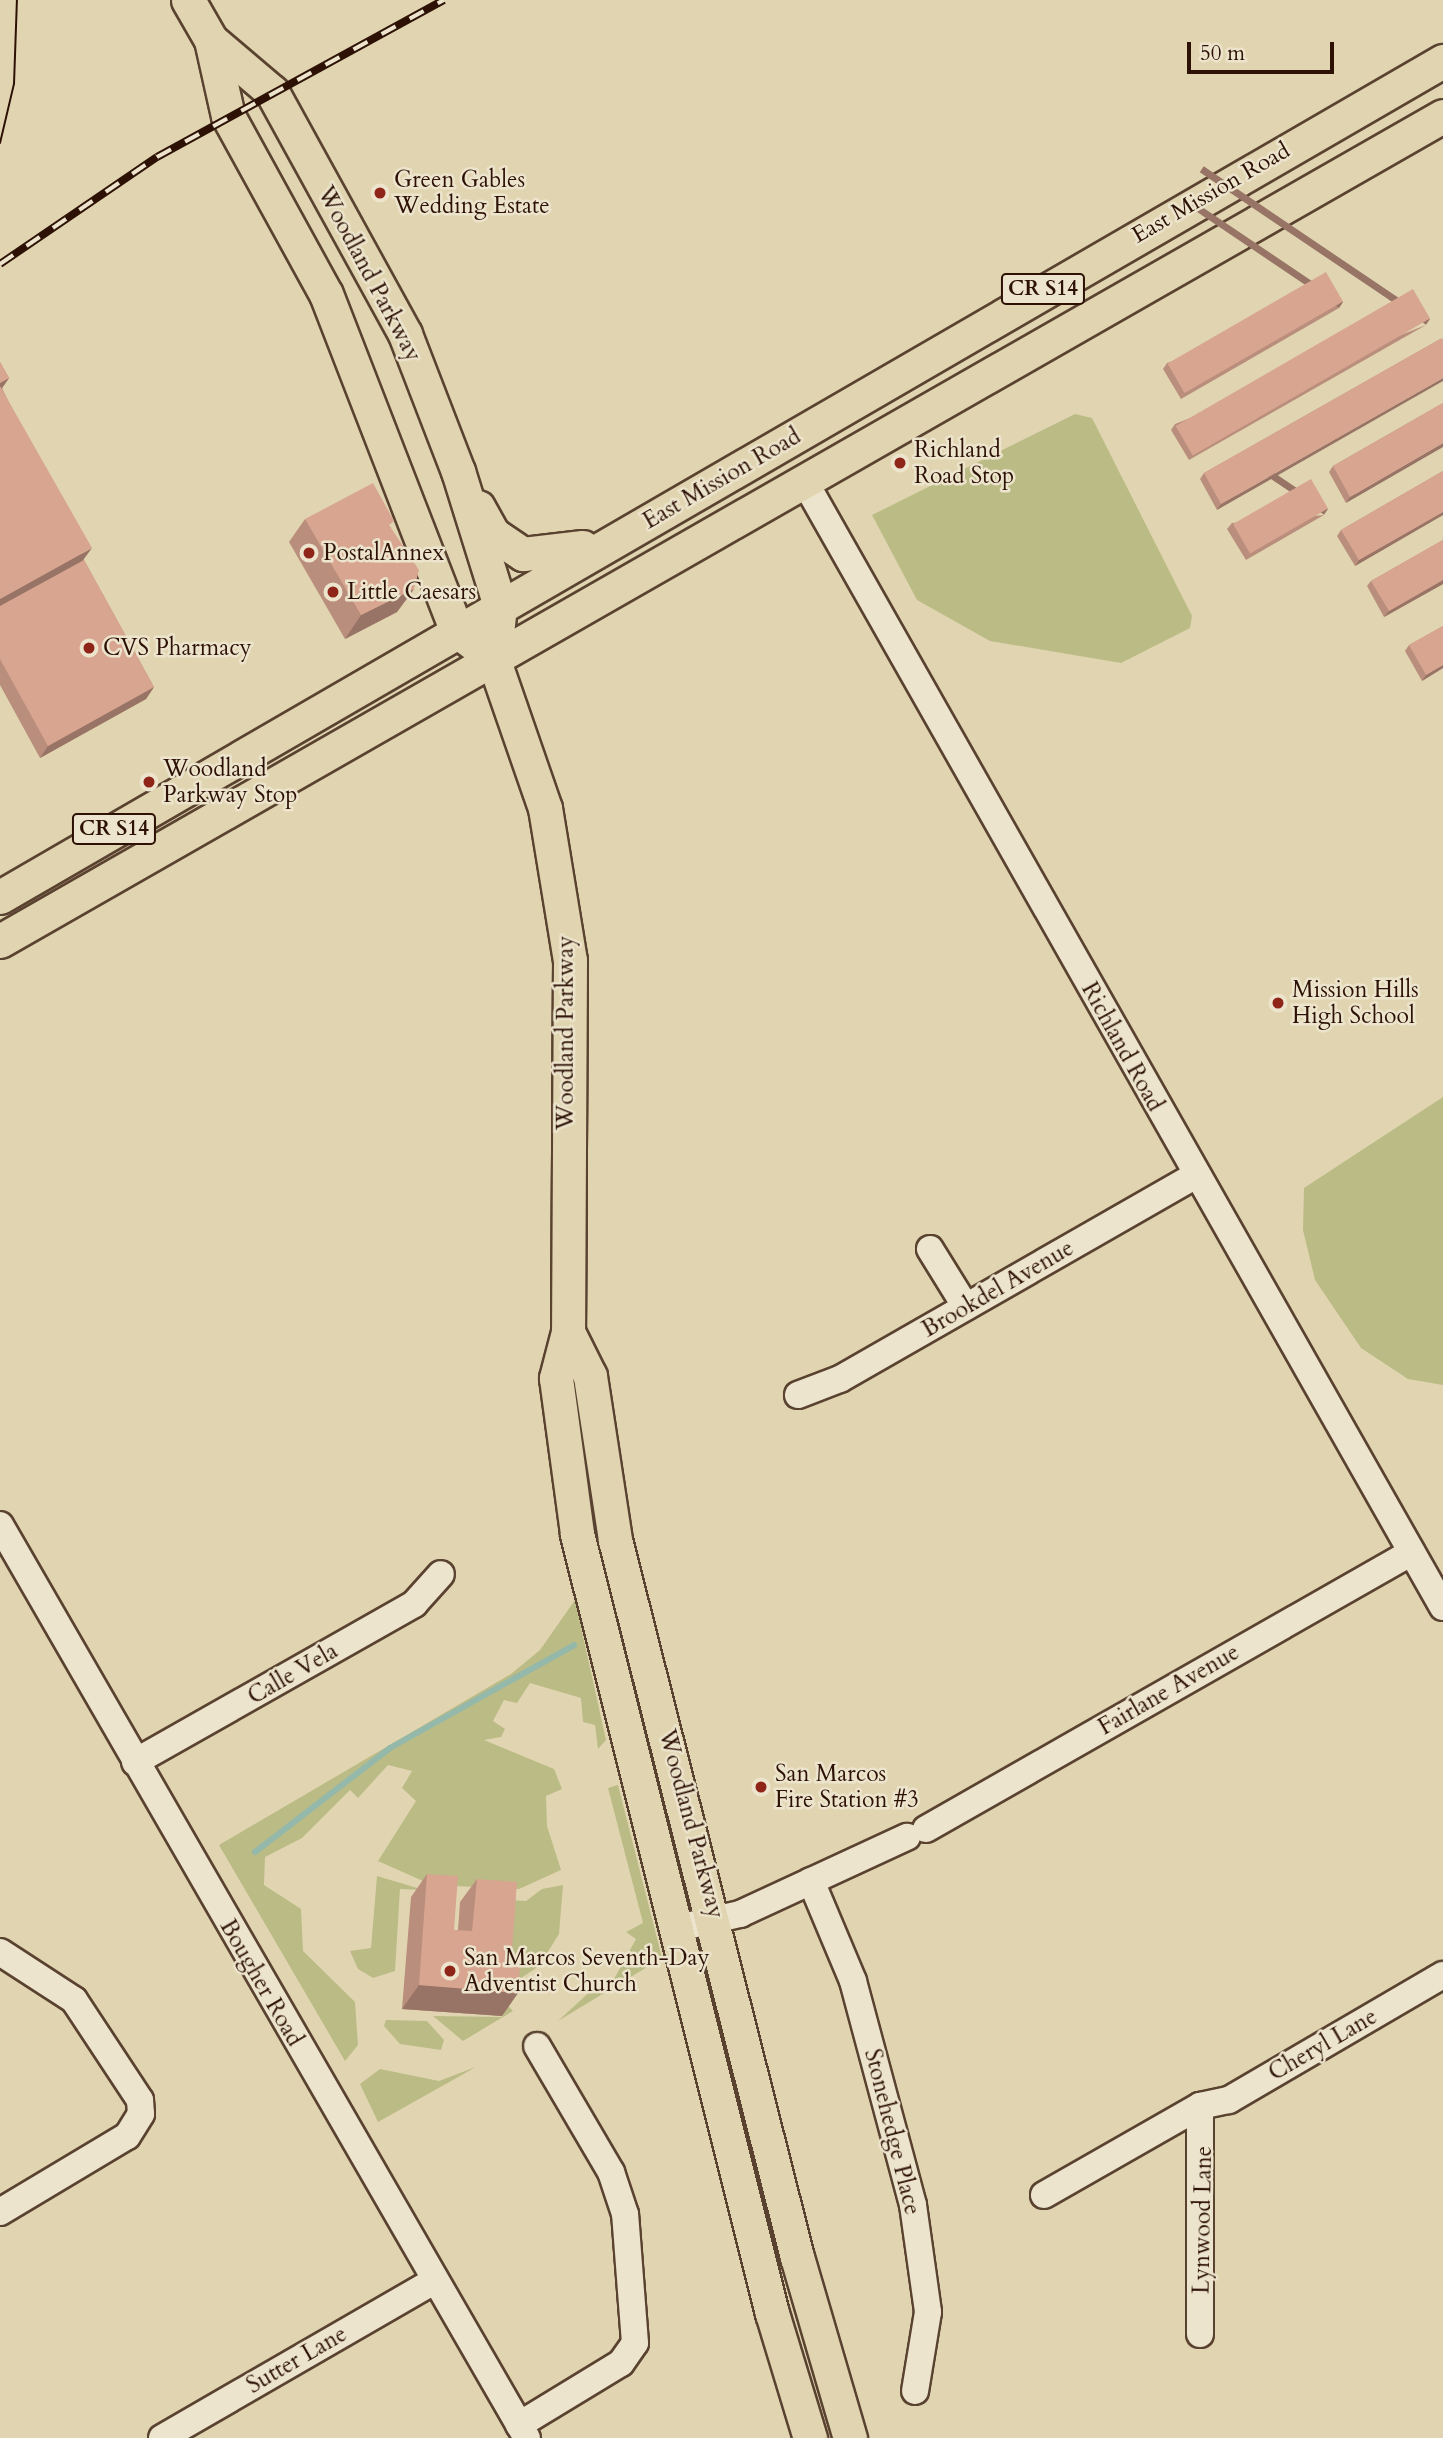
<!DOCTYPE html>
<html>
<head>
<meta charset="utf-8">
<style>
  body { margin:0 }
  #map { position:relative; width:1443px; height:2438px; overflow:hidden; background:#e1d5b1; font-family:Cardo,serif }
  div>[style] { position:absolute }
  [style*='--x'] { left:calc(var(--x)*1px); top:calc(var(--y)*1px); width:calc(var(--w)*1px); rotate:calc(var(--a)*1deg) }
  .green>* { inset:0; background:#bbbb86 }
  .stream>* { height:6px; margin:-3px; padding:0 3px; transform-origin:3px; border-radius:3px; background:#94b9aa }
  .roads { filter:drop-shadow(2px 0 #5a4230) drop-shadow(-2px 0 #5a4230) drop-shadow(0 2px #5a4230) drop-shadow(0 -2px #5a4230) }
  .minor>* { height:26px; margin:-13px; padding:0 13px; transform-origin:13px; border-radius:13px; background:#ece4cc }
  .major>* { height:33px; margin:-16.5px; padding:0 16.5px; transform-origin:16.5px; border-radius:16.5px; background:#e1d5b1 }
  .tram>* { height:2px; margin:-1px; padding:0 1px; transform-origin:1px; border-radius:1px; background:#2d1105 }
  .rail>* { height:8px; margin-top:-4px; transform-origin:0; background:repeating-linear-gradient(90deg,#ece4cc 0 16px,#2d1105 0 32px); box-sizing:border-box; border-block:2px solid #2d1105 }
  .wall>* { inset:0; background:#ba8e7c }
  .shaded-wall>* { inset:0; background:#977465; transform-origin:0 0 }
  .building>* { inset:0; background:#d8a590; transform-origin:0 0 }
  .dots>* { width:19px; height:19px; translate:-50% -50%; box-sizing:border-box; border:4px solid #ece4cc; border-radius:50% }
  span { translate:-50% -50%; white-space:nowrap; text-align:center; line-height:1.15; -webkit-text-stroke:5px #ece4cc; paint-order:stroke }
  .shield-label span { padding:2px 5px; background:#ece4cc; border:2px solid; border-radius:5px; -webkit-text-stroke-width:0 }
  .shield-label { font-size:21px; color:#2d1105; font-weight:700 }
  .poi-label { font-size:23px; color:#2d1105 }
  .left { translate:0 -50%; text-align:left }
  .street-label { font-size:23px; color:#2d1105 }
  .scale { position:absolute; left:1187px; top:42px; width:147px; height:32px; box-sizing:border-box; border:4px solid #2d1105; border-top:0; padding-left:9px; font-size:21px; line-height:24px; white-space:nowrap; color:#2d1105; -webkit-text-stroke:5px #ece4cc; paint-order:stroke }
</style>
</head>
<body>
<div id="map">
  <div class="green">
    <i style="clip-path:polygon(1075px 414px,1092px 418px,1192px 616px,1190px 628px,1121px 663px,990px 641px,917px 600px,872px 515px)"></i>
    <i style="clip-path:polygon(1443px 1097px,1443px 1385px,1408px 1379px,1361px 1348px,1315px 1280px,1303px 1230px,1304px 1188px)"></i>
    <i style="clip-path:polygon(575px 1600px,606px 1740px,598px 1749px,595px 1725px,583px 1722px,581px 1698px,530px 1683px,517px 1703px,504px 1700px,493px 1721px,505px 1729px,501px 1737px,484px 1740px,554px 1769px,562px 1789px,546px 1796px,547px 1826px,561px 1870px,519px 1889px,432px 1885px,378px 1861px,416px 1801px,402px 1788px,412px 1771px,388px 1765px,358px 1798px,350px 1790px,302px 1838px,265px 1857px,264px 1885px,301px 1909px,303px 1951px,355px 2002px,358px 2045px,345px 2061px,219px 1845px,511px 1674px,540px 1650px)"></i>
    <i style="clip-path:polygon(618px 1785px,662px 1958px,558px 2021px,595px 1987px,609px 1988px,636px 1939px,626px 1932px,643px 1923px,608px 1788px)"></i>
    <i style="clip-path:polygon(377px 1876px,424px 1890px,400px 1889px,395px 1971px,373px 1978px,358px 1969px,350px 1951px,371px 1948px)"></i>
    <i style="clip-path:polygon(563px 1885px,559px 1934px,539px 1966px,511px 1985px,507px 1900px,526px 1901px,542px 1889px)"></i>
    <i style="clip-path:polygon(508px 2006px,513px 2011px,463px 2041px,433px 2016px,502px 2017px)"></i>
    <i style="clip-path:polygon(386px 2020px,427px 2021px,444px 2040px,441px 2050px,400px 2044px,384px 2026px)"></i>
    <i style="clip-path:polygon(476px 2067px,378px 2122px,360px 2084px,380px 2069px,439px 2081px)"></i>
  </div>
  <div class="stream">
    <i style="--x:255;--y:1852;--w:170;--a:-37.6"></i>
    <i style="--x:390;--y:1748;--w:211;--a:-29.2"></i>
  </div>
  <div class="roads">
    <div class="minor">
      <i style="--x:806;--y:484;--w:1291;--a:60.44"></i>
      <i style="--x:930;--y:1249;--w:68;--a:58.2"></i>
      <i style="--x:798;--y:1395;--w:45;--a:-20.9"></i>
      <i style="--x:840;--y:1379;--w:409;--a:-29.8"></i>
      <i style="--x:0;--y:1525;--w:1054;--a:60.01"></i>
      <i style="--x:135;--y:1762;--w:321;--a:-29.5"></i>
      <i style="--x:414;--y:1604;--w:40;--a:-48"></i>
      <i style="--x:926;--y:1829;--w:559;--a:-29.68"></i>
      <i style="--x:811;--y:1881;--w:108;--a:67.2"></i>
      <i style="--x:853;--y:1981;--w:232;--a:75"></i>
      <i style="--x:913;--y:2205;--w:108;--a:82"></i>
      <i style="--x:928;--y:2312;--w:80;--a:99.3"></i>
      <i style="--x:678;--y:1928;--w:64;--a:-12.7"></i>
      <i style="--x:740;--y:1914;--w:184;--a:-24.8"></i>
      <i style="--x:0;--y:1952;--w:88;--a:33"></i>
      <i style="--x:74;--y:2000;--w:120;--a:56.6"></i>
      <i style="--x:140;--y:2100;--w:14;--a:86"></i>
      <i style="--x:141;--y:2114;--w:26;--a:122"></i>
      <i style="--x:127;--y:2136;--w:148;--a:149.1"></i>
      <i style="--x:1044;--y:2195;--w:180;--a:-29.7"></i>
      <i style="--x:1200;--y:2106;--w:30;--a:-12"></i>
      <i style="--x:1229;--y:2100;--w:248;--a:-30.3"></i>
      <i style="--x:1200;--y:2334;--w:228;--a:-90"></i>
      <i style="--x:519;--y:2425;--w:119;--a:-31.3"></i>
      <i style="--x:621;--y:2363;--w:24;--a:-55"></i>
      <i style="--x:635;--y:2343;--w:129;--a:-94.4"></i>
      <i style="--x:625;--y:2214;--w:44;--a:-108.4"></i>
      <i style="--x:611;--y:2172;--w:146;--a:-120.4"></i>
      <i style="--x:162;--y:2438;--w:312;--a:-30"></i>
    </div>
    <div class="major">
      <i style="--x:188;--y:0;--w:46;--a:60.1"></i>
      <i style="--x:211;--y:40;--w:78;--a:77.4"></i>
      <i style="--x:228;--y:116;--w:203;--a:61.2"></i>
      <i style="--x:326;--y:294;--w:362;--a:68.8"></i>
      <i style="--x:457;--y:631;--w:21;--a:37"></i>
      <i style="--x:211;--y:40;--w:80;--a:40.4"></i>
      <i style="--x:272;--y:92;--w:276;--a:61.2"></i>
      <i style="--x:405;--y:334;--w:147;--a:68.9"></i>
      <i style="--x:458;--y:471;--w:141;--a:72.7"></i>
      <i style="--x:500;--y:606;--w:55;--a:96.2"></i>
      <i style="--x:494;--y:661;--w:156;--a:70.9"></i>
      <i style="--x:545;--y:808;--w:154;--a:80.7"></i>
      <i style="--x:570;--y:960;--w:372;--a:90.3"></i>
      <i style="--x:568;--y:1332;--w:48;--a:104.6"></i>
      <i style="--x:556;--y:1378;--w:157;--a:82.3"></i>
      <i style="--x:577;--y:1534;--w:803;--a:75.95"></i>
      <i style="--x:772;--y:2313;--w:131;--a:73.1"></i>
      <i style="--x:478;--y:507;--w:31;--a:61"></i>
      <i style="--x:493;--y:534;--w:36;--a:34"></i>
      <i style="--x:523;--y:554;--w:60;--a:-6.7"></i>
      <i style="--x:0;--y:897;--w:1668;--a:-30.09"></i>
      <i style="--x:0;--y:941;--w:1662;--a:-29.76"></i>
      <i style="--x:568;--y:1332;--w:49;--a:63.4"></i>
      <i style="--x:590;--y:1376;--w:166;--a:81.3"></i>
      <i style="--x:615;--y:1540;--w:740;--a:75.76"></i>
      <i style="--x:797;--y:2257;--w:189;--a:73.7"></i>
    </div>
  </div>
  <div class="tram">
    <i style="--x:0;--y:143;--w:61;--a:-76.7"></i>
    <i style="--x:14;--y:84;--w:84;--a:-88"></i>
  </div>
  <div class="rail">
    <i style="--x:0;--y:264;--w:190;--a:-34.3"></i>
    <i style="--x:157;--y:157;--w:327;--a:-28.7"></i>
  </div>
  <div class="wall">
    <i style="clip-path:polygon(1343px 302px,1339px 308px,1181px 399px,1163px 369px,1167px 363px)"></i>
    <i style="clip-path:polygon(1426px 325px,1189px 460px,1171px 430px,1175px 424px)"></i>
    <i style="clip-path:polygon(1442px 338px,1217px 510px,1200px 479px,1204px 473px)"></i>
    <i style="clip-path:polygon(0 362px,9px 378px,2px 388px,84px 560px,154px 687px,146px 699px,40px 758px,0 685px)"></i>
    <i style="clip-path:polygon(1443px 403px,1346px 503px,1329px 472px,1333px 466px)"></i>
    <i style="clip-path:polygon(1443px 471px,1443px 515px,1355px 566px,1337px 536px,1341px 530px)"></i>
    <i style="clip-path:polygon(1324px 515px,1246px 560px,1227px 529px,1232px 523px)"></i>
    <i style="clip-path:polygon(305px 519px,390px 526px,414px 589px,397px 612px,345px 639px,289px 542px)"></i>
    <i style="clip-path:polygon(1443px 540px,1443px 584px,1384px 617px,1367px 586px,1371px 581px)"></i>
    <i style="clip-path:polygon(1443px 626px,1443px 668px,1422px 681px,1405px 651px,1409px 645px)"></i>
    <i style="clip-path:polygon(427px 1874px,454px 1930px,458px 1930px,460px 1902px,477px 1879px,511px 1965px,518px 1993px,502px 2016px,402px 2009px,411px 1897px)"></i>
  </div>
  <div class="shaded-wall">
    <i style="left:1343px;top:302px;width:7px;height:182px;rotate:124deg"></i>
    <i style="left:1430px;top:319px;width:7px;height:273px;rotate:124deg"></i>
    <i style="clip-path:polygon(9px 378px,0 391px,0 383px)"></i>
    <i style="clip-path:polygon(1443px 378px,1443px 381px,1217px 510px,1221px 504px)"></i>
    <i style="clip-path:polygon(1443px 443px,1443px 447px,1346px 503px,1350px 497px)"></i>
    <i style="left:1328px;top:509px;width:7px;height:90px;rotate:124deg"></i>
    <i style="clip-path:polygon(1443px 512px,1443px 515px,1355px 566px,1359px 560px)"></i>
    <i style="clip-path:polygon(92px 548px,75px 571px,0 613px,0 599px)"></i>
    <i style="clip-path:polygon(1443px 580px,1443px 584px,1384px 617px,1389px 611px)"></i>
    <i style="clip-path:polygon(414px 589px,397px 612px,345px 639px,361px 615px)"></i>
    <i style="clip-path:polygon(1443px 665px,1443px 668px,1422px 681px,1426px 675px)"></i>
    <i style="clip-path:polygon(154px 687px,146px 699px,40px 758px,48px 746px)"></i>
    <i style="clip-path:polygon(419px 1985px,518px 1993px,502px 2016px,402px 2009px)"></i>
  </div>
  <div class="building">
    <i style="left:1326px;top:272px;width:34px;height:183px;rotate:60deg"></i>
    <i style="left:1413px;top:289px;width:34px;height:274px;rotate:60deg"></i>
    <i style="clip-path:polygon(1442px 338px,1443px 340px,1443px 378px,1221px 504px,1204px 473px)"></i>
    <i style="clip-path:polygon(0 362px,9px 378px,0 383px)"></i>
    <i style="clip-path:polygon(0 386px,92px 548px,0 599px)"></i>
    <i style="clip-path:polygon(1443px 403px,1443px 443px,1350px 497px,1333px 466px)"></i>
    <i style="clip-path:polygon(1443px 471px,1443px 512px,1359px 560px,1341px 530px)"></i>
    <i style="left:1311px;top:479px;width:34px;height:90px;rotate:60deg"></i>
    <i style="clip-path:polygon(373px 483px,394px 521px,389px 525px,419px 570px,414px 589px,361px 615px,305px 519px)"></i>
    <i style="clip-path:polygon(1443px 540px,1443px 580px,1389px 611px,1371px 581px)"></i>
    <i style="clip-path:polygon(84px 560px,154px 687px,48px 746px,0 659px,0 606px)"></i>
    <i style="clip-path:polygon(1443px 626px,1443px 665px,1426px 675px,1409px 645px)"></i>
    <i style="clip-path:polygon(427px 1874px,458px 1876px,454px 1930px,472px 1931px,477px 1879px,517px 1882px,511px 1965px,520px 1966px,518px 1993px,419px 1985px)"></i>
  </div>
  <div class="dots">
    <i style="left:380px;top:193px;background:#8f2418"></i>
    <i style="left:900px;top:463px;background:#8f2418"></i>
    <i style="left:309px;top:553px;background:#8f2418"></i>
    <i style="left:333px;top:592px;background:#8f2418"></i>
    <i style="left:89px;top:648px;background:#8f2418"></i>
    <i style="left:149px;top:782px;background:#8f2418"></i>
    <i style="left:1278px;top:1003px;background:#8f2418"></i>
    <i style="left:761px;top:1787px;background:#8f2418"></i>
    <i style="left:450px;top:1971px;background:#8f2418"></i>
  </div>
  <div class="shield-label">
    <span style="left:1043px;top:289px">CR S14</span>
    <span style="left:114px;top:829px">CR S14</span>
  </div>
  <div class="poi-label">
    <span class="left" style="left:394px;top:193px">Green Gables<br>Wedding Estate</span>
    <span class="left" style="left:914px;top:463px">Richland<br>Road Stop</span>
    <span class="left" style="left:323px;top:553px">PostalAnnex</span>
    <span class="left" style="left:347px;top:592px">Little Caesars</span>
    <span class="left" style="left:103px;top:648px">CVS Pharmacy</span>
    <span class="left" style="left:163px;top:782px">Woodland<br>Parkway Stop</span>
    <span class="left" style="left:1292px;top:1003px">Mission Hills<br>High School</span>
    <span class="left" style="left:775px;top:1787px">San Marcos<br>Fire Station #3</span>
    <span class="left" style="left:464px;top:1971px">San Marcos Seventh-Day<br>Adventist Church</span>
  </div>
  <div class="street-label">
    <span style="left:1211px;top:193px;rotate:-30deg">East Mission Road</span>
    <span style="left:369px;top:274px;rotate:62deg">Woodland Parkway</span>
    <span style="left:722px;top:479px;rotate:-30deg">East Mission Road</span>
    <span style="left:566px;top:1033px;rotate:-90deg">Woodland Parkway</span>
    <span style="left:1122px;top:1047px;rotate:61deg">Richland Road</span>
    <span style="left:998px;top:1289px;rotate:-30deg">Brookdel Avenue</span>
    <span style="left:293px;top:1674px;rotate:-30deg">Calle Vela</span>
    <span style="left:1169px;top:1690px;rotate:-30deg">Fairlane Avenue</span>
    <span style="left:691px;top:1824px;rotate:75deg">Woodland Parkway</span>
    <span style="left:261px;top:1983px;rotate:60deg">Bougher Road</span>
    <span style="left:1323px;top:2045px;rotate:-30deg">Cheryl Lane</span>
    <span style="left:892px;top:2132px;rotate:76deg">Stonehedge Place</span>
    <span style="left:1203px;top:2220px;rotate:-89deg">Lynwood Lane</span>
    <span style="left:297px;top:2360px;rotate:-30deg">Sutter Lane</span>
  </div>
  <div class="scale">50 m</div>
</div>
</body>
</html>
